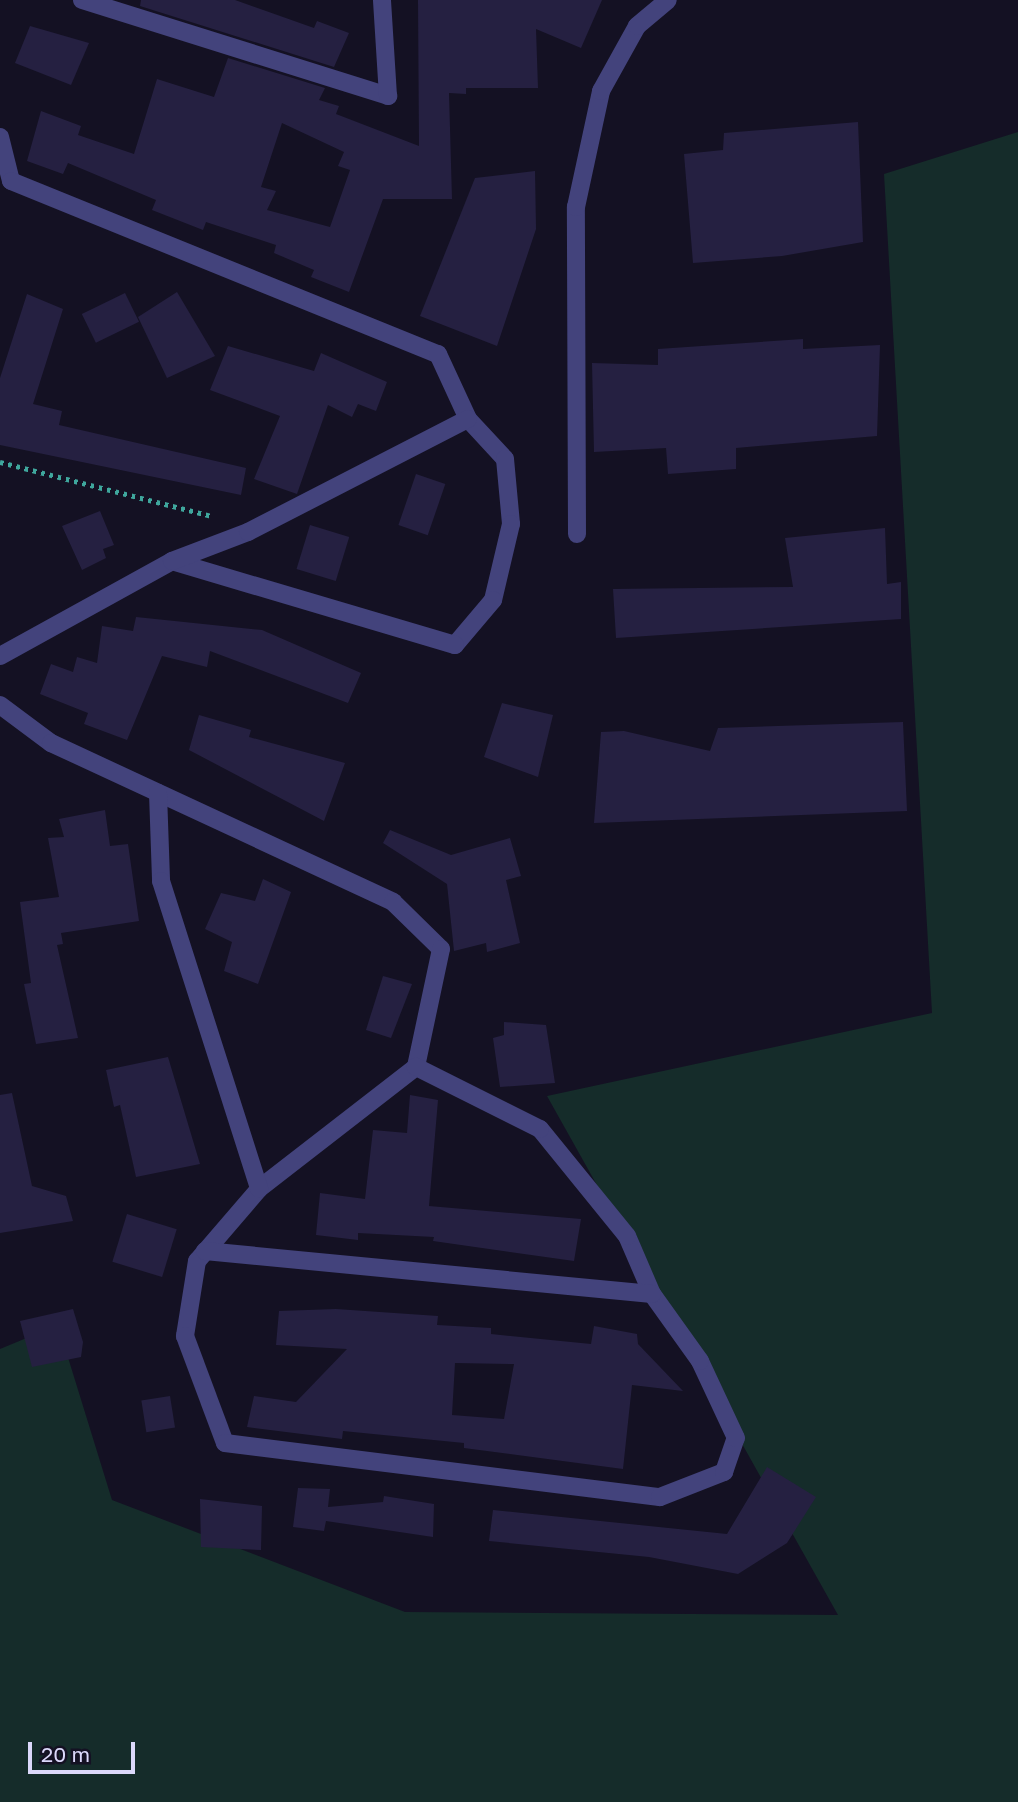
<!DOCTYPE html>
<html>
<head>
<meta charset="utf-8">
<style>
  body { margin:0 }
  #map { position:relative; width:1018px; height:1802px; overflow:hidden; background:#141123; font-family:"Golos Text",sans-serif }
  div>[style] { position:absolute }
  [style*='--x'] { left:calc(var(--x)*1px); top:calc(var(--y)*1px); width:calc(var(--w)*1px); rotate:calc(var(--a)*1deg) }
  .green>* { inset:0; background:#152c2a }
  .building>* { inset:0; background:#252041; transform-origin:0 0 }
  .path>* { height:4.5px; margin-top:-2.25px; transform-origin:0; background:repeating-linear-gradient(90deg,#3fa79d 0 3.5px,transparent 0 8.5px) }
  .street>* { height:18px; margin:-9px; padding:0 9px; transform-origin:9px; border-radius:9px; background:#43437c }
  span { translate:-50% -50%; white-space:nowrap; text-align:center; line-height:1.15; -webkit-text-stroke:5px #141123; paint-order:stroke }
  .scale { position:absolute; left:28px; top:1742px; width:107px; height:32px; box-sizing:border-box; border:4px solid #dbd8fa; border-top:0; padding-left:9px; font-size:21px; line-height:24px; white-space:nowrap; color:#dbd8fa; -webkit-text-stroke:5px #141123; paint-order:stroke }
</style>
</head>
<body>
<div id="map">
  <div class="green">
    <i style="clip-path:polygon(1018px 132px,1018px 1802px,0 1802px,0 1349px,58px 1325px,112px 1500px,405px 1612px,838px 1615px,547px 1096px,932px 1013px,884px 174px)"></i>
  </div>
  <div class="building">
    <i style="clip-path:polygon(141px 0,235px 0,314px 28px,317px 21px,349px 33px,334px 67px,140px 6px)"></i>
    <i style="clip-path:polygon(evenodd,418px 0,602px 0,581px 48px,536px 29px,538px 88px,466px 88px,466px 94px,449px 93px,452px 199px,383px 199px,349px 292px,311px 277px,314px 270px,274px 253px,276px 245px,206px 222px,203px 230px,152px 210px,156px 200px,68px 163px,63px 174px,27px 161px,41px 111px,81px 126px,78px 135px,134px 154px,157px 79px,214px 97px,228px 58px,325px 88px,319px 100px,339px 106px,336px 114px,419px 146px,418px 0,282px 123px,344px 152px,338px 166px,350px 170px,330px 227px,267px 210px,276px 191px,261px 187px,282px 123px)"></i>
    <i style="clip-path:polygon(30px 26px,89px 43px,71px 85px,15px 63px)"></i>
    <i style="clip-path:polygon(858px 122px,863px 242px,782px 256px,693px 263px,684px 154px,723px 150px,724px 133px)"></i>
    <i style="clip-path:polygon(535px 171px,536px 229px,497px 346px,420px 316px,475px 178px)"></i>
    <i style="clip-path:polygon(177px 292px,215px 356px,167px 378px,138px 317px)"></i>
    <i style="left:125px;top:293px;width:32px;height:48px;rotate:64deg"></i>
    <i style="clip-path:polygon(27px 294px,63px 309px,33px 404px,62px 411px,59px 425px,246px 468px,241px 495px,0 445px,0 378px)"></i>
    <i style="clip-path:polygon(803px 339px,803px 349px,880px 345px,877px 436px,736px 448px,736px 469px,668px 474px,666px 448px,594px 452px,592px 363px,658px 365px,658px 349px)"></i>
    <i style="clip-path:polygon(228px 346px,314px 371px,321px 353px,387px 382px,376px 411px,358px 404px,352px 417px,328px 405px,297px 494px,254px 479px,280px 416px,210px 390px)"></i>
    <i style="left:416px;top:474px;width:31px;height:54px;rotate:19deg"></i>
    <i style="clip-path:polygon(100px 511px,114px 545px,103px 549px,106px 558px,82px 570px,62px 526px)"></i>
    <i style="left:310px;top:525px;width:41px;height:46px;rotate:17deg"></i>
    <i style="clip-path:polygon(885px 528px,887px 584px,901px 582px,901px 619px,616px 638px,613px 589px,793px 587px,785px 538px)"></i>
    <i style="clip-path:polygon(136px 617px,262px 630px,361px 673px,348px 703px,210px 651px,207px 667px,162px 656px,127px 740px,84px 724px,88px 713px,40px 694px,51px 664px,73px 672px,77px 657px,97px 663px,102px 626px,133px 631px)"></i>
    <i style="clip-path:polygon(502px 703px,553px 715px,538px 777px,484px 757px)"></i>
    <i style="clip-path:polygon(199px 715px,251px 730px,249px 737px,345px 763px,324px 821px,189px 750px)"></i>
    <i style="clip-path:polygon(903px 722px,907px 811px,594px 823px,601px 732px,624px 731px,710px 751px,718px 728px)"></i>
    <i style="clip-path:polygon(105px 810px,110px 846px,128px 844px,139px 921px,61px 933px,63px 944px,57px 945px,78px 1038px,36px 1044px,24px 984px,31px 983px,20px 902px,59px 897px,48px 838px,64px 837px,59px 819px)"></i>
    <i style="clip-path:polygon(390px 830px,451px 855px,510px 838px,521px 876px,506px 880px,520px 943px,487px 952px,486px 943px,454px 951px,447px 884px,383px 843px)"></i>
    <i style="clip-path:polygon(263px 879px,291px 892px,258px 984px,224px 971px,232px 942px,205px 929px,221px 893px,255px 901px)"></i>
    <i style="clip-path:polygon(383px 976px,412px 984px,391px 1038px,366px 1030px)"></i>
    <i style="clip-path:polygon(504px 1022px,546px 1025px,555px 1083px,500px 1087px,493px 1038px,504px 1035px)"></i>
    <i style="clip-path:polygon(168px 1057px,200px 1164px,136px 1177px,120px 1105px,114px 1107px,106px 1070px)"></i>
    <i style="clip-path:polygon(12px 1093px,32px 1186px,66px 1196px,73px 1221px,0 1233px,0 1095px)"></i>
    <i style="clip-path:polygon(410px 1095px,438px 1100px,429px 1206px,581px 1219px,574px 1261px,433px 1241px,434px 1237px,358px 1233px,358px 1240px,316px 1235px,320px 1193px,365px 1199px,373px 1130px,407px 1133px)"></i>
    <i style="left:127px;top:1214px;width:52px;height:50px;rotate:17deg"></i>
    <i style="clip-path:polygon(73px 1309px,83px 1342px,81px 1357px,32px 1367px,20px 1321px)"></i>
    <i style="clip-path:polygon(evenodd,336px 1309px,438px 1316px,437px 1325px,491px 1328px,491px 1334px,591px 1344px,594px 1326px,637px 1334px,638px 1344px,683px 1391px,632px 1385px,623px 1469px,464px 1448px,464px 1443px,343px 1431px,342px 1439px,247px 1427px,254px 1396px,296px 1402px,347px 1349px,276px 1345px,279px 1311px,336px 1309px,455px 1363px,514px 1364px,504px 1419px,452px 1415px,455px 1363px)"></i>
    <i style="left:170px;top:1396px;width:32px;height:29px;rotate:81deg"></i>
    <i style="clip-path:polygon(767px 1467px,816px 1497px,787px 1543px,738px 1574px,649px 1557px,489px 1541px,493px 1510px,727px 1534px)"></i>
    <i style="clip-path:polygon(298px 1488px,330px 1489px,328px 1507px,383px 1502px,384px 1496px,434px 1504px,433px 1537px,326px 1521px,324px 1531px,293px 1527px)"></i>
    <i style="clip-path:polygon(200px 1499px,262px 1506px,261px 1550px,201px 1547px)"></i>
  </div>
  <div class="path">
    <i style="--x:0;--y:462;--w:219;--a:14.3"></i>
  </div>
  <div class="street">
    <i style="--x:82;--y:0;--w:321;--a:17.4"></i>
    <i style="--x:388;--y:96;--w:96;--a:-93.6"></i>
    <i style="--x:0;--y:137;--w:45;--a:76"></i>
    <i style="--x:11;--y:181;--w:461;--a:22.1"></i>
    <i style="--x:438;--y:354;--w:72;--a:65.2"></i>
    <i style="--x:468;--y:419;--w:54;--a:47.2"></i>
    <i style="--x:505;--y:459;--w:65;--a:84.7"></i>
    <i style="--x:511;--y:524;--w:78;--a:103.3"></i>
    <i style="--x:493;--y:600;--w:59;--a:130.2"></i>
    <i style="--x:455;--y:645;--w:295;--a:-163.5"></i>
    <i style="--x:577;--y:534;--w:327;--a:-90.2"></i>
    <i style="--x:576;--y:207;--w:119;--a:-77.8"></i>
    <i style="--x:601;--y:91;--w:74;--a:-61"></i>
    <i style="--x:637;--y:26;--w:40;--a:-40"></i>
    <i style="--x:0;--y:656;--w:196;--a:-28.9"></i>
    <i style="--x:172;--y:561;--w:81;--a:-20.9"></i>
    <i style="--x:248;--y:532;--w:247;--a:-27.2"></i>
    <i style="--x:0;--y:705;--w:64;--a:36.7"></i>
    <i style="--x:51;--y:743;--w:377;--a:24.9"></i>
    <i style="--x:393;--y:902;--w:67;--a:44.4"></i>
    <i style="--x:441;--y:949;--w:121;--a:102"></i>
    <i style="--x:416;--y:1067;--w:199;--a:142.2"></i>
    <i style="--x:259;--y:1189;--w:95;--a:130.7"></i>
    <i style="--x:197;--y:1261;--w:76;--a:99.1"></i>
    <i style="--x:185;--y:1336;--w:114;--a:69.5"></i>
    <i style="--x:225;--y:1443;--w:438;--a:7.1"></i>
    <i style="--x:660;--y:1497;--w:69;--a:-21.3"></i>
    <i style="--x:724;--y:1472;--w:36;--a:-71"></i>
    <i style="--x:736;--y:1438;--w:85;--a:-115.1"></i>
    <i style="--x:700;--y:1361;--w:82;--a:-125.6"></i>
    <i style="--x:652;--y:1294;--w:63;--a:-113.3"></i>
    <i style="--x:627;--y:1236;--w:138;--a:-129.1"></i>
    <i style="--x:540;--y:1129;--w:139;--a:-153.4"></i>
    <i style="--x:158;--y:793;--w:88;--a:88"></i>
    <i style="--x:161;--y:881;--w:323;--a:72.3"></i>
    <i style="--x:205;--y:1251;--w:449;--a:5.5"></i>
  </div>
  <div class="scale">20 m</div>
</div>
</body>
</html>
